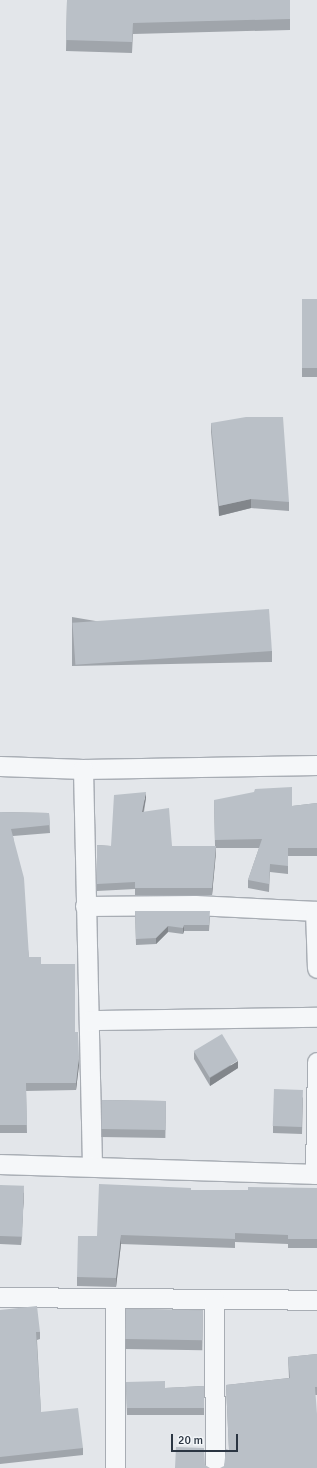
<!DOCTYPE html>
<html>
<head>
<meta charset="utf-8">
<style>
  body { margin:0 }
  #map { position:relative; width:317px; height:1468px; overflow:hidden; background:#e3e6ea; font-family:Signika,sans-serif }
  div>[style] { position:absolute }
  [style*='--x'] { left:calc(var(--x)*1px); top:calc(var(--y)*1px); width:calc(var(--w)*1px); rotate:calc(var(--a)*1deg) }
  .roads { filter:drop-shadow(1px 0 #a8adb4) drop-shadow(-1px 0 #a8adb4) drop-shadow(0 1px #a8adb4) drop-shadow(0 -1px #a8adb4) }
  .street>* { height:19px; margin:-9.5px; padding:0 9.5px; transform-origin:9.5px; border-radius:9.5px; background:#f5f7f9 }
  .wall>* { inset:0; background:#a0a5ab; transform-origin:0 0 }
  .shaded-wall>* { inset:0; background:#82868b }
  .building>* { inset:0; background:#bac0c7; transform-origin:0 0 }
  span { translate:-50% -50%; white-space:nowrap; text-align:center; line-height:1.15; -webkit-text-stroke:3px #f2f5f8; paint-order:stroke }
  .scale { position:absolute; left:171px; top:1434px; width:67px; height:18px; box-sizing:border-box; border:2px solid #2b3542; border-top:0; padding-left:5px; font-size:12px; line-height:14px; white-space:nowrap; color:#2b3542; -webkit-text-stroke:3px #f2f5f8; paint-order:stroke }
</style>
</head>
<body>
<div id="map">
  <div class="roads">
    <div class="street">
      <i style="--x:0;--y:766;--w:83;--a:2.1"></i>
      <i style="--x:83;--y:769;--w:234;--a:-1"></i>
      <i style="--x:83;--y:769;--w:397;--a:88.7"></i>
      <i style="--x:85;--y:906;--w:110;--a:-0.5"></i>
      <i style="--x:195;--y:905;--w:122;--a:2.8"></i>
      <i style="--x:315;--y:911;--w:57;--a:88"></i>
      <i style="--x:90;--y:1020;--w:227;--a:-0.8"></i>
      <i style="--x:0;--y:1164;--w:317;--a:1.8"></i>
      <i style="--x:315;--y:1174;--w:112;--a:-89"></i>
      <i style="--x:0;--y:1297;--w:317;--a:0.5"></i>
      <i style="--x:214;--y:1299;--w:169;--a:89.7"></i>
      <i style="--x:115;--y:1468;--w:170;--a:-90"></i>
    </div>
  </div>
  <div class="wall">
    <i style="clip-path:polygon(67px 0,290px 0,290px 30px,133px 34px,132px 53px,66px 51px)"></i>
    <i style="left:317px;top:299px;width:78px;height:15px;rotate:90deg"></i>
    <i style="clip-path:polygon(211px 423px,289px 502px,289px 511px,251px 508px,219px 516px,211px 432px)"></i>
    <i style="clip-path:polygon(72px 617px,272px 651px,272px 662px,72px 666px)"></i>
    <i style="clip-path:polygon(146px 798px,144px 812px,172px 846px,215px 846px,214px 800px,292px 806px,317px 803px,317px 856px,288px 856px,288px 874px,270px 872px,269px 892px,248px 888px,248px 880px,259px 848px,216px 848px,212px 895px,135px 895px,135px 889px,97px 891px,97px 845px,111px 846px)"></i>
    <i style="clip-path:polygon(0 812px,49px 813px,50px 833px,13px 836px,29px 957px,41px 964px,75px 1032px,79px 1065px,76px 1090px,26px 1091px,27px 1133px,0 1133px)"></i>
    <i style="clip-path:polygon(135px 911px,210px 917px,209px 931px,184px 931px,183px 934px,168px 932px,156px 944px,136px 945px)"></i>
    <i style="clip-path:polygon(194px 1052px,238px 1068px,210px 1086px,194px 1059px)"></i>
    <i style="clip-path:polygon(303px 1097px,302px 1134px,273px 1133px,273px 1126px)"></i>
    <i style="left:102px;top:1100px;width:64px;height:37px;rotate:1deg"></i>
    <i style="clip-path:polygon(0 1185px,24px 1193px,21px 1245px,0 1244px)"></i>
    <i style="clip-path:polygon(317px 1188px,317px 1248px,288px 1248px,288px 1244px,235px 1242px,235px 1248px,121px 1244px,116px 1287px,77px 1286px,77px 1277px,97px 1236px,191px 1190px,248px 1190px)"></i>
    <i style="left:126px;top:1309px;width:77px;height:40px;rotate:1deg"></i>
    <i style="clip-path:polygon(0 1310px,40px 1332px,40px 1339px,37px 1340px,41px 1412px,83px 1448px,83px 1455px,0 1464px)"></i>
    <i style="clip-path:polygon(317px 1354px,317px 1395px,315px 1395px,224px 1466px,229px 1450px,226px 1385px,289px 1378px,288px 1357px)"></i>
    <i style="clip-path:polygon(126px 1382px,165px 1388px,204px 1386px,204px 1415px,127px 1415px)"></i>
  </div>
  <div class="shaded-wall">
    <i style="clip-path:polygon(251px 499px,251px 508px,219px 516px,219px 506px)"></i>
    <i style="clip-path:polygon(146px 792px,146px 798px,142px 818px,142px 812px)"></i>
    <i style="clip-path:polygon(216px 846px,216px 853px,212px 895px,212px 888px)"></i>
    <i style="clip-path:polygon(184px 925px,184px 931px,183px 934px,183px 928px)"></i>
    <i style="clip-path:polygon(168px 926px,168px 932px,156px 944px,156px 938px)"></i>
    <i style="clip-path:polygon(79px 1057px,79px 1065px,76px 1090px,76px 1083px)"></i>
    <i style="clip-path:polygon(238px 1061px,238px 1068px,210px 1086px,210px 1078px)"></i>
    <i style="clip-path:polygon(24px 1186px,24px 1193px,21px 1245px,21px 1237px)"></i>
    <i style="clip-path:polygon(121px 1235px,121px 1244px,116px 1287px,116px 1278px)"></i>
  </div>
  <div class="building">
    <i style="clip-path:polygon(67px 0,290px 0,290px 19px,133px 23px,132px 42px,66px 40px)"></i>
    <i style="left:317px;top:299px;width:69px;height:15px;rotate:90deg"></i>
    <i style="clip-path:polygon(246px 417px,283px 417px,289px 502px,251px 499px,219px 506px,211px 423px)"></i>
    <i style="left:269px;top:609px;width:42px;height:197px;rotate:86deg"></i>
    <i style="clip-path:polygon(292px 787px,292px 806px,317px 803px,317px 848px,288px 848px,288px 866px,270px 864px,269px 884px,248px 880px,262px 839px,215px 840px,214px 800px,254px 792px,255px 789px)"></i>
    <i style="clip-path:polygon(146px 792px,142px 812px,169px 808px,172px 846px,216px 846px,212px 888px,135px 888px,135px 882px,97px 884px,97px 845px,111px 846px,114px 795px)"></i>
    <i style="clip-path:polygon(0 812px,49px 813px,50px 825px,11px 829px,24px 878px,29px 957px,41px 957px,41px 964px,75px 964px,75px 1032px,78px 1032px,79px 1057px,76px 1083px,26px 1083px,27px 1125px,0 1125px)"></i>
    <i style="clip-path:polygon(135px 911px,210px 911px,209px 925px,184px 925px,183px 928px,168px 926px,156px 938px,136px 939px)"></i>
    <i style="left:222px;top:1034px;width:31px;height:33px;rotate:59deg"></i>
    <i style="left:274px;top:1089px;width:29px;height:37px;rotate:2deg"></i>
    <i style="left:102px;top:1100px;width:64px;height:29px;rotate:1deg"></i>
    <i style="clip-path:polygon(99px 1184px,191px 1188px,191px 1190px,248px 1190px,248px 1187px,317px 1188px,317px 1239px,288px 1239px,288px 1235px,235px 1233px,235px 1239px,121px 1235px,116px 1278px,77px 1277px,78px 1236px,97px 1236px)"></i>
    <i style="left:0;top:1185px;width:24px;height:51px;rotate:2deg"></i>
    <i style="clip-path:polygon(37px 1306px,40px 1332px,36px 1332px,41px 1412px,78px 1408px,83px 1448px,0 1457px,0 1310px)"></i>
    <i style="left:126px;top:1309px;width:77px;height:30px;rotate:1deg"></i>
    <i style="clip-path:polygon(317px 1354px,317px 1387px,315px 1387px,317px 1414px,317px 1468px,220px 1468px,224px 1466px,226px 1449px,229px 1450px,226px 1385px,290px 1378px,288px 1357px)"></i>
    <i style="clip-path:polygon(165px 1381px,165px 1388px,204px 1386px,204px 1408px,127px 1408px,126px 1382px)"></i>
    <i style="clip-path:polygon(176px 1447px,204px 1448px,205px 1465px,210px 1468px,175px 1468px)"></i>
  </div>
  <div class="scale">20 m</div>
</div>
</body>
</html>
